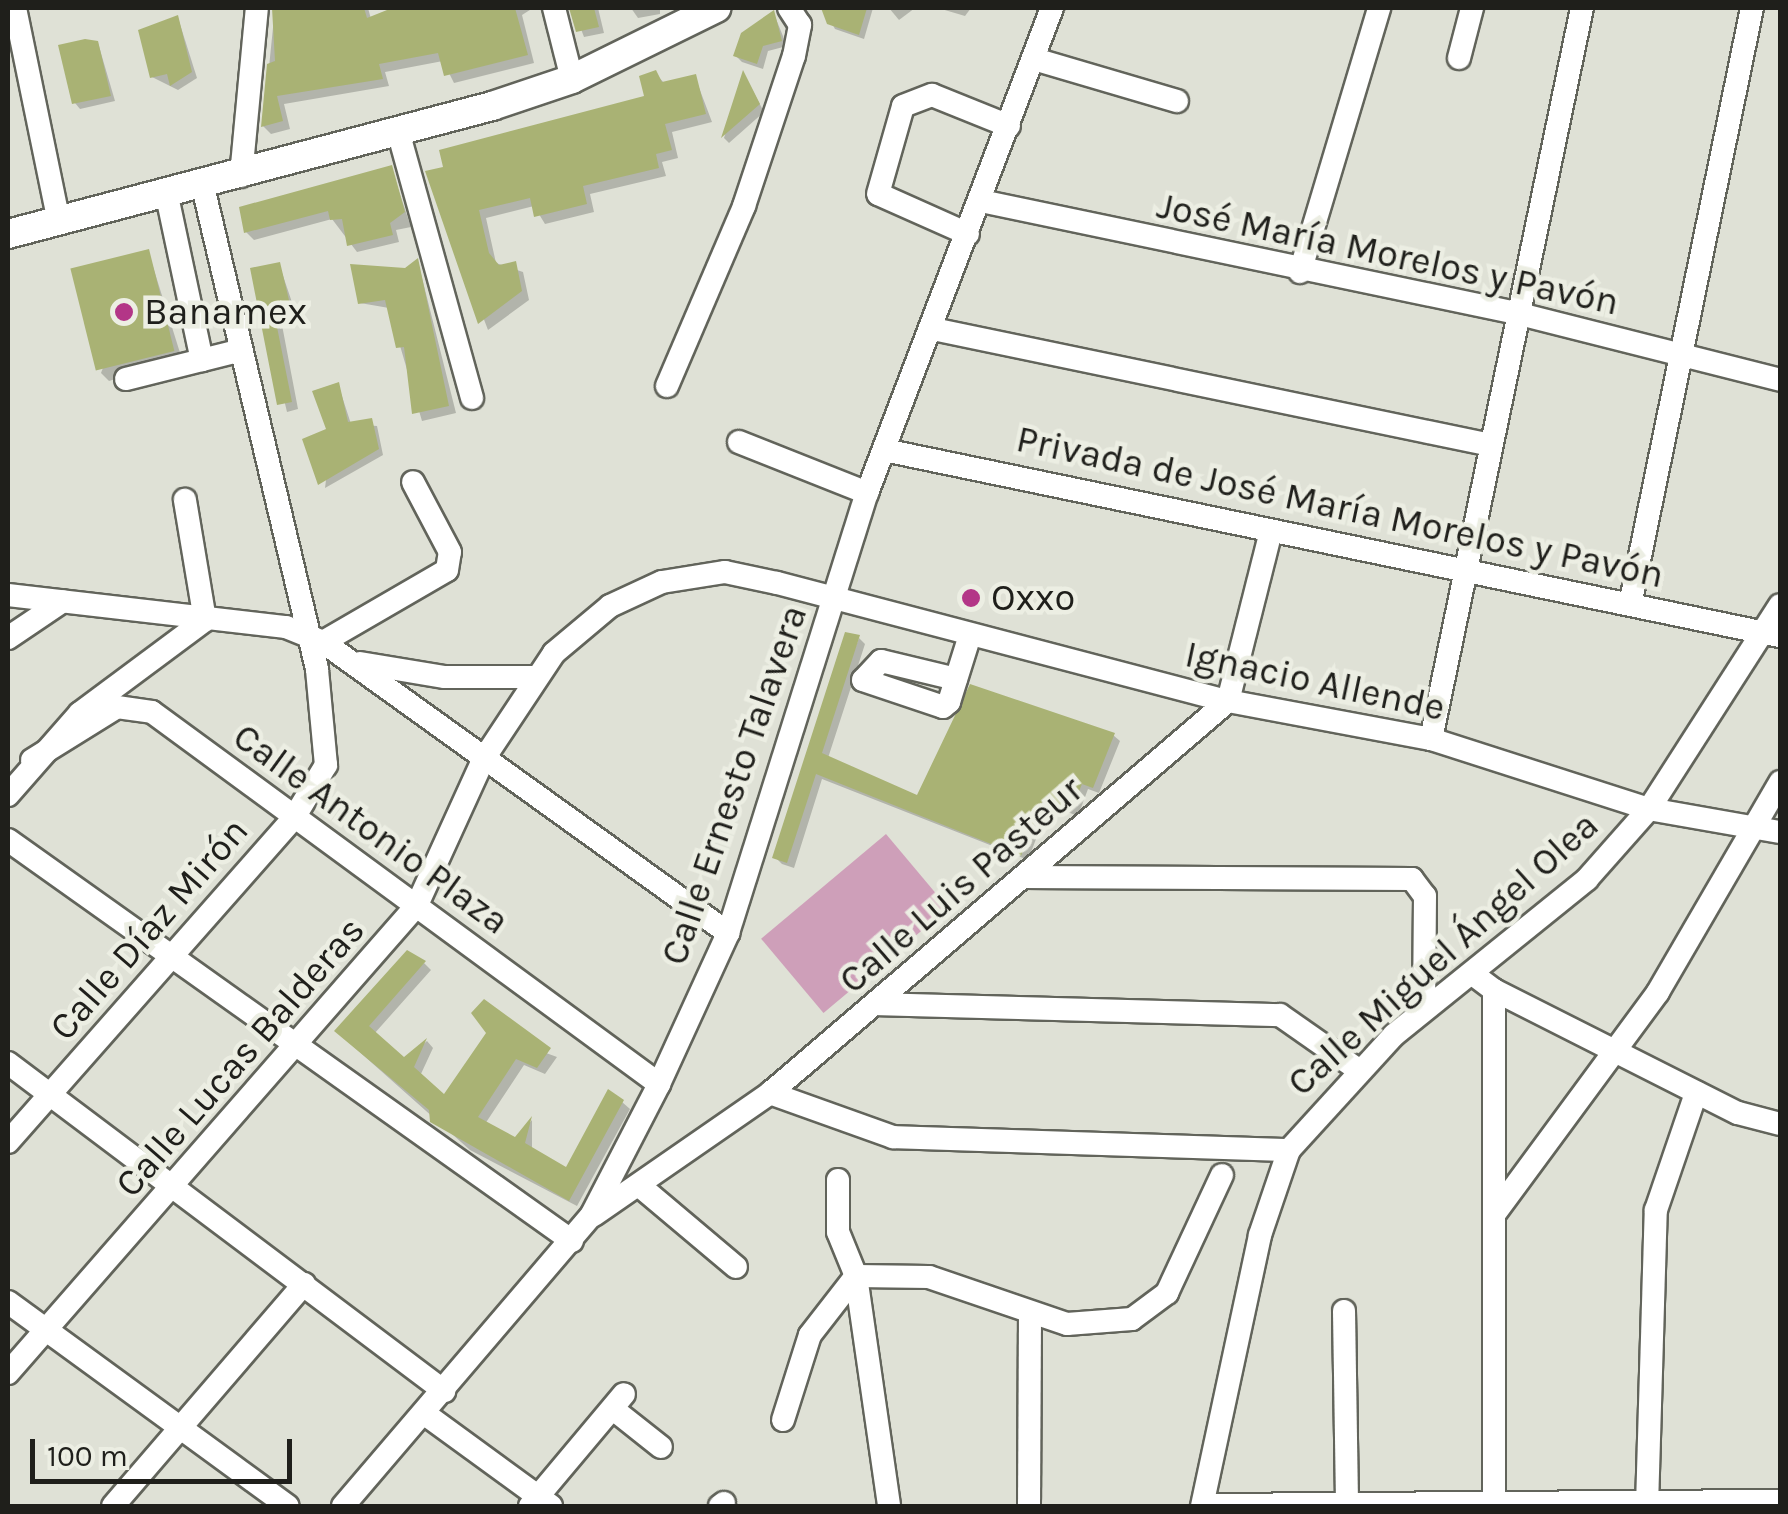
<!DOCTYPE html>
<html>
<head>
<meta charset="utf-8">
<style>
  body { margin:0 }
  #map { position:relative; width:1788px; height:1514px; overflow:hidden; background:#dfe1d6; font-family:Karla,sans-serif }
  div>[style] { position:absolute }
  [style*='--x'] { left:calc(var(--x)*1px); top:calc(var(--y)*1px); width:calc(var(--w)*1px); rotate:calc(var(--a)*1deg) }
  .green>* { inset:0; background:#ce9fb9; transform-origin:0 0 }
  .shadow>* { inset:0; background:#0003 }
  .building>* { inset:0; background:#a9b274; transform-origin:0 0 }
  .roads { filter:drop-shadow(2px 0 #62645b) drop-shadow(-2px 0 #62645b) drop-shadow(0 2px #62645b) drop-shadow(0 -2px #62645b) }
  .minor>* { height:22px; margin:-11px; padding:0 11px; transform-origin:11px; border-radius:11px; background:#fff }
  .major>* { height:28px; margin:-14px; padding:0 14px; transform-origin:14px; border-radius:14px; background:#fff }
  .dots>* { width:28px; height:28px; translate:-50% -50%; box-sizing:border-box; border:5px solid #eceee3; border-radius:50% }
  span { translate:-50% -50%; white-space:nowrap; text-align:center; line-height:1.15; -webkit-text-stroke:9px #eceee3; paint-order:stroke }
  .street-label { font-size:38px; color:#1f1f1b }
  .poi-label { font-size:38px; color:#1f1f1b }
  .left { translate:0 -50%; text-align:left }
  .frame { position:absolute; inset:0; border:10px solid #1f1f1b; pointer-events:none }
  .scale { position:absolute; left:30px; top:1439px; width:262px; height:45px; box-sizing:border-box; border:5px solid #1f1f1b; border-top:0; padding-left:12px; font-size:30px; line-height:35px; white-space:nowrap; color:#1f1f1b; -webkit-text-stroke:8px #eceee3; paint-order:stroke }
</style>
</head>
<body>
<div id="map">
  <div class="green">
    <i style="left:886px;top:834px;width:97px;height:163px;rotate:50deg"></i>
  </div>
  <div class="shadow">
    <i style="clip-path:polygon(275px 8px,368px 8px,371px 19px,393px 8px,533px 8px,522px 15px,534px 63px,454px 83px,443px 61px,385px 72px,389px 86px,284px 104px,290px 129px,271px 134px,263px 126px)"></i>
    <i style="clip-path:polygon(573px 8px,598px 8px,604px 33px,584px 37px)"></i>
    <i style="clip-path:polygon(631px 8px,660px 8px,660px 14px,638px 18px)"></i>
    <i style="clip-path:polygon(823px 8px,873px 8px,864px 39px,835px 29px)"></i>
    <i style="clip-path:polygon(889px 8px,915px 8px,899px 20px)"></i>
    <i style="clip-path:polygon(938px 8px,971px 8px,965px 16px)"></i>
    <i style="clip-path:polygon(774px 14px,787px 46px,768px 51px,763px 69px,742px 62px,736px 56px)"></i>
    <i style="clip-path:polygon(178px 18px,197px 78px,178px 90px,152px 77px)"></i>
    <i style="clip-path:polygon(98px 43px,115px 101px,80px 109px,75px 103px)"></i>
    <i style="clip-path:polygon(655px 73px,665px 84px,695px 77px,712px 122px,672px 132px,678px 158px,662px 162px,666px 176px,590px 194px,594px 212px,545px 224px,534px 206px,486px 218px,496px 263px,523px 272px,529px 300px,488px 330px,428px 173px,647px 98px)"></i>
    <i style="clip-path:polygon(744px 74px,764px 112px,729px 143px,724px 138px)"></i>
    <i style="clip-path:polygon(391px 168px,411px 227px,396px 230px,399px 242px,357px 252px,332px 219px,254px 240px,246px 232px)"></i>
    <i style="clip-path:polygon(148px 251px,182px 359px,109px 381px,101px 373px)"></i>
    <i style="clip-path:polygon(418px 262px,456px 413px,422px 421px,389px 308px,360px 303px)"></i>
    <i style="clip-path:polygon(279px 264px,298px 320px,282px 325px,298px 409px,287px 412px,253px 270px)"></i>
    <i style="clip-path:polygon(338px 384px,351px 424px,377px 426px,383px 455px,325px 488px)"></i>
    <i style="clip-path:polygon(859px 638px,865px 644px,828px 758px,919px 798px,1113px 735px,1120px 741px,1099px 793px,1088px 789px,1078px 816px,1049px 805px,1028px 860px,822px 779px,794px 868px,782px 864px,775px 857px)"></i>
    <i style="clip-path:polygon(424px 963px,431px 970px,374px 1034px,404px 1061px,427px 1041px,433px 1048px,420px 1076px,445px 1098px,489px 1032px,557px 1057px,545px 1074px,524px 1065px,485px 1124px,515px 1141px,532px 1120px,532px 1150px,567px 1171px,622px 1102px,630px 1109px,577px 1206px,470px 1150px,345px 1039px)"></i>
  </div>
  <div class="building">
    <i style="clip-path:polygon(272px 8px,364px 8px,367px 18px,392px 8px,515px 8px,528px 55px,444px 76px,438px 53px,379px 64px,383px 79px,277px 96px,283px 121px,261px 127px,267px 64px,275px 61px)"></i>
    <i style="clip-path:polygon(569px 8px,594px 8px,599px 27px,576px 32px)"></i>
    <i style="clip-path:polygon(821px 8px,867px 8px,859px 35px,827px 24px)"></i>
    <i style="clip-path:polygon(774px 10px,782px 41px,763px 46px,757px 64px,733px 56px,741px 33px)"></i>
    <i style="clip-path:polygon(178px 15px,192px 72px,170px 86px,167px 74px,150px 78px,138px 30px)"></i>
    <i style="clip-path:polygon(85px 39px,98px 41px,111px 96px,72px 104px,58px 45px)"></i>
    <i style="clip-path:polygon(656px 70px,662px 82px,696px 74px,706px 114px,665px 124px,672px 150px,656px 154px,659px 168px,583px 186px,587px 204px,534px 217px,530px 198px,479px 210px,489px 253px,499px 265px,516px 261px,522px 291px,478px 324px,425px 171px,443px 167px,439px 150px,644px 96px,639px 76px)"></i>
    <i style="clip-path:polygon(743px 70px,760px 104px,721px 138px,734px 98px)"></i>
    <i style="clip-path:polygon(392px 165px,405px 212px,390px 223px,393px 235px,347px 246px,342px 219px,330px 220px,328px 211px,244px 233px,239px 207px)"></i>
    <i style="left:149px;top:249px;width:105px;height:81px;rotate:76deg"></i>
    <i style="clip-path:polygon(418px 258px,449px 406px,412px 414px,404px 347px,396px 348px,385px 300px,358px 304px,350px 264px,405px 268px)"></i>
    <i style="clip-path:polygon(280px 262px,292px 313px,275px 317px,292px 402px,277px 405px,250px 268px)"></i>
    <i style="clip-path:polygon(339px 382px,348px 422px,372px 418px,379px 449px,318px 485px,302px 439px,326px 429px,312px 391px)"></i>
    <i style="clip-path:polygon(845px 632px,860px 635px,822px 753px,917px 795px,970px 684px,1115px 733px,1093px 788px,1082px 784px,1071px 811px,1043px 800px,1021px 856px,816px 774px,787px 863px,772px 858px)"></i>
    <i style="clip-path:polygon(407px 950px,426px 961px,369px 1026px,404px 1057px,427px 1038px,414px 1067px,444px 1094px,486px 1033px,471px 1013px,484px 999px,551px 1048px,537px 1068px,516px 1059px,478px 1117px,515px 1137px,532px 1116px,525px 1143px,566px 1167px,608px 1089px,624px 1100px,569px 1201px,430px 1122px,429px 1110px,334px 1031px)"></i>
  </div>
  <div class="roads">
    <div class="minor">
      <i style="--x:15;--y:8;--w:219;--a:78.4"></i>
      <i style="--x:554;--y:8;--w:73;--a:75.8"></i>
      <i style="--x:1459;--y:58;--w:52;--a:-75.4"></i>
      <i style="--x:1034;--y:59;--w:149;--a:16.4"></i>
      <i style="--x:398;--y:131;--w:277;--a:74.5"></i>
      <i style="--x:241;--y:176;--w:169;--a:-84.6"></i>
      <i style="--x:167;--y:196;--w:168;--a:78"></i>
      <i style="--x:202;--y:360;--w:36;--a:-14"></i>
      <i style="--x:981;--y:201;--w:547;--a:11.82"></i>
      <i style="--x:1516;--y:313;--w:272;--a:14.2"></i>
      <i style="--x:968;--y:234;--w:98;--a:-156"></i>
      <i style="--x:878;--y:194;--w:91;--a:-74.1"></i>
      <i style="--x:903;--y:106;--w:31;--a:-21"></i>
      <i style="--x:932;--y:95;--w:83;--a:21.9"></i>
      <i style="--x:1300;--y:272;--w:276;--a:-73.3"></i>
      <i style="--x:933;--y:329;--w:565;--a:11.75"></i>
      <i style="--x:126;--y:379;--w:78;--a:-14"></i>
      <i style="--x:667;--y:386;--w:196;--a:-66.8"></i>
      <i style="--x:744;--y:206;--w:158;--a:-71.6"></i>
      <i style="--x:794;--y:56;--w:32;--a:-79"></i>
      <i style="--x:800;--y:25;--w:20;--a:-123"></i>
      <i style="--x:739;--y:442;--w:138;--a:21.7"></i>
      <i style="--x:884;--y:450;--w:915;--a:11.73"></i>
      <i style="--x:8;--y:595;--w:280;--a:6.6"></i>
      <i style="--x:286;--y:627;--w:40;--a:22"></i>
      <i style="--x:323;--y:642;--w:499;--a:35.7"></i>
      <i style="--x:1631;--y:600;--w:604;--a:-78.45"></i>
      <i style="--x:8;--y:638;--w:66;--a:-33.9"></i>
      <i style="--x:323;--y:642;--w:143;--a:-30.1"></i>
      <i style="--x:447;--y:570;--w:18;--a:-81"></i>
      <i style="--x:450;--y:552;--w:79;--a:-117.9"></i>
      <i style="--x:360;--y:663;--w:86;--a:9.4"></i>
      <i style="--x:445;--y:677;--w:90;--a:0"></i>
      <i style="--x:956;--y:679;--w:77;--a:-166.5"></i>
      <i style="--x:881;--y:661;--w:26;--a:133"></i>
      <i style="--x:863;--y:680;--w:84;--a:18.6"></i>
      <i style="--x:943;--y:707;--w:8;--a:-40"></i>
      <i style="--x:949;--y:702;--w:70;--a:-72.6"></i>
      <i style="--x:1431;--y:739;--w:746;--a:-78.33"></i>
      <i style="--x:32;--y:760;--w:100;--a:-31.9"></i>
      <i style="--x:117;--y:707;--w:35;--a:8"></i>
      <i style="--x:152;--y:712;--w:629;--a:36.27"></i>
      <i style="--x:8;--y:795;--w:109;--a:-48.7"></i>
      <i style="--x:80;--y:713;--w:156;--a:-36.6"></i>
      <i style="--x:205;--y:620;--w:122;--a:-99.5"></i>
      <i style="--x:8;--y:840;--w:692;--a:35.41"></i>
      <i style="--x:1024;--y:877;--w:388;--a:0.3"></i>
      <i style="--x:1412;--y:879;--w:21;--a:53"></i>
      <i style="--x:1425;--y:896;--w:114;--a:90.5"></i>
      <i style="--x:1474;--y:975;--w:25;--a:37"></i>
      <i style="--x:1494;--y:990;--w:516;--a:90"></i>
      <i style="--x:1494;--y:990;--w:273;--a:26.8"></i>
      <i style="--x:1738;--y:1113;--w:43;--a:14.7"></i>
      <i style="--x:875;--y:1004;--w:405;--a:1.6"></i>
      <i style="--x:1280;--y:1015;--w:94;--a:35"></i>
      <i style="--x:8;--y:1063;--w:546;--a:36.95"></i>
      <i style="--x:770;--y:1093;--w:131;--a:19.7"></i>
      <i style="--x:893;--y:1137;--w:396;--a:1.9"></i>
      <i style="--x:8;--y:1142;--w:434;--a:-48.6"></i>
      <i style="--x:295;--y:816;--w:60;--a:-58.7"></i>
      <i style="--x:326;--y:765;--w:96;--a:-95.4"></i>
      <i style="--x:317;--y:669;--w:495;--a:-103.3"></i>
      <i style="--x:838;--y:1180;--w:52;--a:90"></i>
      <i style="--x:838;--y:1232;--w:48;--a:67.8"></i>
      <i style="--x:856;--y:1276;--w:232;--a:81.8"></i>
      <i style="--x:641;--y:1187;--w:124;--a:40.1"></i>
      <i style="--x:1496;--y:1212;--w:273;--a:-53.6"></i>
      <i style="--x:1658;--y:992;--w:243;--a:-59.8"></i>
      <i style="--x:594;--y:1215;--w:214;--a:-34.7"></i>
      <i style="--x:770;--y:1093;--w:603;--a:-40.56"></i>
      <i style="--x:1228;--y:701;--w:175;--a:-75.8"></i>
      <i style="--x:8;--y:1302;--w:346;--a:36.1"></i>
      <i style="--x:1344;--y:1311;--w:195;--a:89.1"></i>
      <i style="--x:8;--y:1373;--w:622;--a:-48.85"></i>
      <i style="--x:417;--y:905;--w:159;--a:-65.5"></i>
      <i style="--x:483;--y:760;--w:128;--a:-56.4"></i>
      <i style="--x:554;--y:653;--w:73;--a:-40"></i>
      <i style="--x:610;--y:606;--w:57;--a:-24.8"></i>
      <i style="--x:662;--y:582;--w:64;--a:-9"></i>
      <i style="--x:725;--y:572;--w:53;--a:11.9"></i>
      <i style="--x:777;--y:583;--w:466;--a:14.7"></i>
      <i style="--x:1228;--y:701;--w:207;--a:10.6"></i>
      <i style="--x:1431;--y:739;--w:229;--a:17.8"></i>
      <i style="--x:1649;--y:809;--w:133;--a:10"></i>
      <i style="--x:613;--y:1409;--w:61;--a:38.4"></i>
      <i style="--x:425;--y:1414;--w:156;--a:36.1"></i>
      <i style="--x:783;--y:1420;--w:89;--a:-72.4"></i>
      <i style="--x:810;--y:1335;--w:75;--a:-52.1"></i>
      <i style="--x:856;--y:1276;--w:73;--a:0.8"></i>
      <i style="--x:929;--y:1277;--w:146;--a:18.8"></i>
      <i style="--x:1067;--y:1324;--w:65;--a:-4.4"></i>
      <i style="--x:1132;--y:1319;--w:44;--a:-36.6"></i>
      <i style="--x:1167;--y:1293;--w:130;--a:-65"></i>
      <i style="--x:1203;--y:1505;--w:577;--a:-0.4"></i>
      <i style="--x:113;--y:1506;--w:293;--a:-49.3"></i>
      <i style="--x:343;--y:1506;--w:382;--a:-49.5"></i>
      <i style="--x:591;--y:1216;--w:148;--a:-62.7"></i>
      <i style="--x:659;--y:1084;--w:166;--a:-65.4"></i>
      <i style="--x:728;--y:933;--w:461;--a:-72.5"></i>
      <i style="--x:867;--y:493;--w:519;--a:-69.12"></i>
      <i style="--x:530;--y:1506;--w:146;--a:-50"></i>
      <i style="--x:720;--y:1506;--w:5;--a:-37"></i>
      <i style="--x:1029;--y:1506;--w:192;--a:-89.7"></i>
      <i style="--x:1202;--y:1506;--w:277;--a:-77.9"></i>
      <i style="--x:1260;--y:1235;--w:90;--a:-71.2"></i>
      <i style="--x:1289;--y:1150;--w:156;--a:-47.6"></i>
      <i style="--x:1394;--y:1035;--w:248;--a:-38.9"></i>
      <i style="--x:1587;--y:879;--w:94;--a:-48.5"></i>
      <i style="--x:1649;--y:809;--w:242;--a:-57.3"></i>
      <i style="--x:1647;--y:1506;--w:296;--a:-88.3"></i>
      <i style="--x:1656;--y:1210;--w:124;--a:-71.1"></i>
    </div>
    <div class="major">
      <i style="--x:8;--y:234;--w:501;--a:-14.81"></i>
      <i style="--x:492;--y:106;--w:84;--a:-18.6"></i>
      <i style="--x:572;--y:79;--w:161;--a:-26.2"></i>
    </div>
  </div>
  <div class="dots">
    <i style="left:124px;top:312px;background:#b33687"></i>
    <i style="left:971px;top:598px;background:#b33687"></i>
  </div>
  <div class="street-label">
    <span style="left:1388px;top:254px;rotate:12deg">José María Morelos y Pavón</span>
    <span style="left:1340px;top:507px;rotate:12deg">Privada de José María Morelos y Pavón</span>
    <span style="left:1315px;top:681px;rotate:12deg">Ignacio Allende</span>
    <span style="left:734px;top:785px;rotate:-71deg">Calle Ernesto Talavera</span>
    <span style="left:371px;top:829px;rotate:36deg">Calle Antonio Plaza</span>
    <span style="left:961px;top:885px;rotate:-41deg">Calle Luis Pasteur</span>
    <span style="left:149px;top:929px;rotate:-49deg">Calle Díaz Mirón</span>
    <span style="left:1443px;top:954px;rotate:-42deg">Calle Miguel Ángel Olea</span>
    <span style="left:240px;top:1057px;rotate:-49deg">Calle Lucas Balderas</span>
  </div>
  <div class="poi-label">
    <span class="left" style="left:144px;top:312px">Banamex</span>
    <span class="left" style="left:991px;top:598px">Oxxo</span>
  </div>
  <div class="frame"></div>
  <div class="scale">100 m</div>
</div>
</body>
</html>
